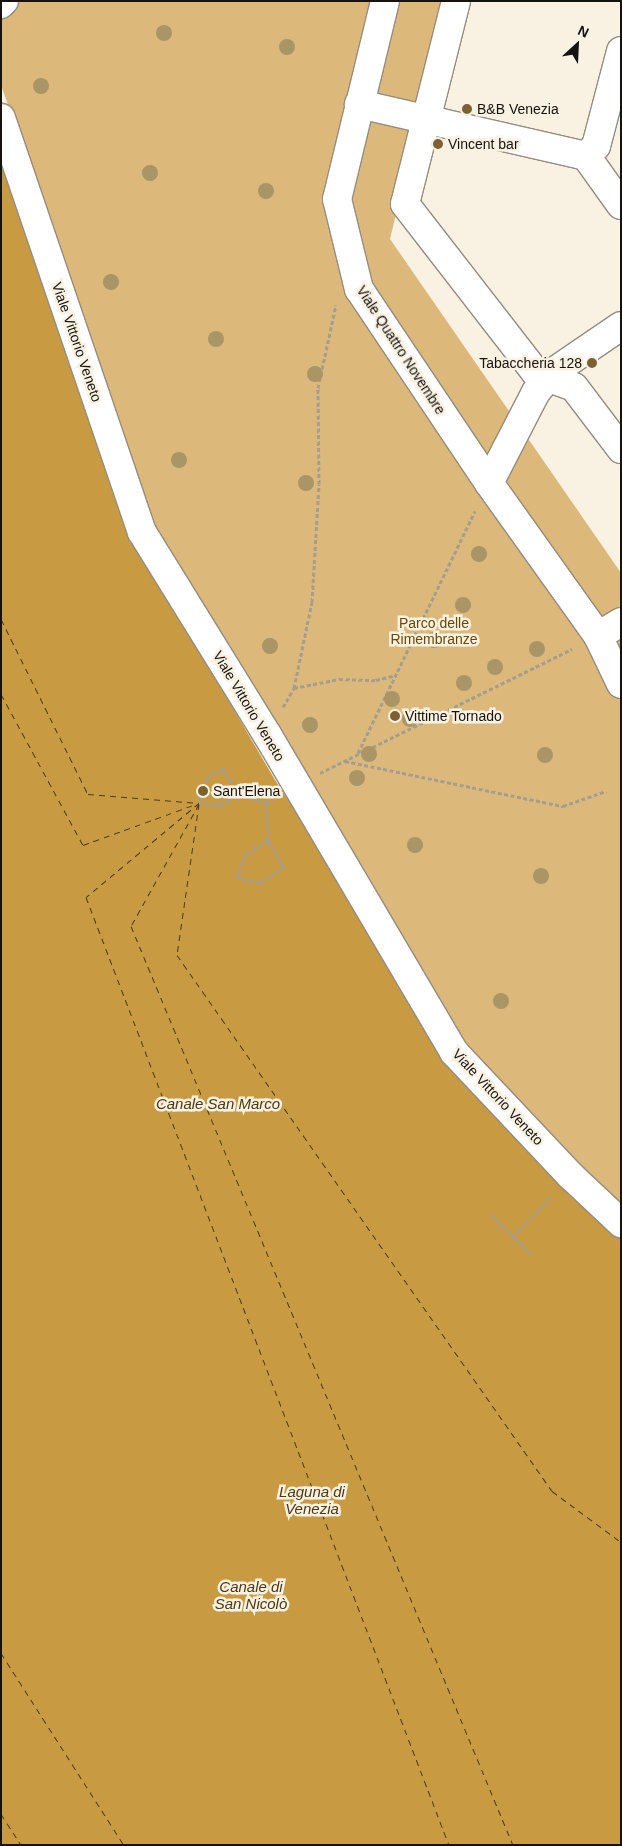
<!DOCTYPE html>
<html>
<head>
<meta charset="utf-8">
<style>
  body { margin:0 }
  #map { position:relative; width:622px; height:1846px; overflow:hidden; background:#f9f1e2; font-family:Helvetica,sans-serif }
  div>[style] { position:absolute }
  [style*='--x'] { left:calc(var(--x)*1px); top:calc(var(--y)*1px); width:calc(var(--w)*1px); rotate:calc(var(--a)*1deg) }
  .green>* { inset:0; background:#dcb97a }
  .water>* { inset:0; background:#c89b42 }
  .ferry>* { height:1px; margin-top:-0.5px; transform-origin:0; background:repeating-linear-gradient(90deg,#4c3913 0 6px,transparent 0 11px) }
  .path>* { height:3px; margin-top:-1.5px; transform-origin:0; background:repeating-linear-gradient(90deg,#a49e92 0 4px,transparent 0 6.5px) }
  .roads { filter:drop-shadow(1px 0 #948c7f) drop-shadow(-1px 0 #948c7f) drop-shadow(0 1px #948c7f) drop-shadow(0 -1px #948c7f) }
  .street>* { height:28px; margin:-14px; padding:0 14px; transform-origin:14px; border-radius:14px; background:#fff }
  .trees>* { width:16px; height:16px; margin:-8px; border-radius:50%; background:#a99566 }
  .dots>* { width:14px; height:14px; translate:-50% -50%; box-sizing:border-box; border:2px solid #f9f1e2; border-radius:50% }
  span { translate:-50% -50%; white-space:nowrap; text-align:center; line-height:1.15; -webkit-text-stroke:5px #f9f1e2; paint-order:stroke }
  .poi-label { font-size:14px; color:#16130e }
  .left { translate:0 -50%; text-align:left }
  .right { translate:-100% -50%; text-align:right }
  .street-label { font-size:14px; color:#16130e }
  .park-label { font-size:14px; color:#674900 }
  .water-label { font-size:15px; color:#4c3913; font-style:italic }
  .frame { position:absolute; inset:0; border:2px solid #16130e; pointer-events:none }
  .north { position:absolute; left:552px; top:20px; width:50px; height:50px; -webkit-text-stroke:4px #f9f1e2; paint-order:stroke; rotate:25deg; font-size:14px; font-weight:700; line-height:20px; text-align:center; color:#16130e }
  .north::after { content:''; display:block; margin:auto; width:18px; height:22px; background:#16130e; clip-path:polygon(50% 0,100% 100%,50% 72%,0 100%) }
</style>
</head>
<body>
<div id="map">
  <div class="green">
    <i style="clip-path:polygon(12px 1px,448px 1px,390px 239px,621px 573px,621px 1208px,579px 1169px,464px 1044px,155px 526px,1px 85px,1px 16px)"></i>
  </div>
  <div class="water">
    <i style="clip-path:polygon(1px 151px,134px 539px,275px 780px,295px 810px,443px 1057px,562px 1185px,621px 1239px,621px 1845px,1px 1845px)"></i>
  </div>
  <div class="ferry">
    <i style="--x:1;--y:619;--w:195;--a:63.6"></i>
    <i style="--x:88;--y:794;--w:111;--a:4.6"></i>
    <i style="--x:1;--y:694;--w:172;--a:61.5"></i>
    <i style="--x:83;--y:845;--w:120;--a:-19.9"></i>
    <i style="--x:199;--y:803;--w:147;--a:140.2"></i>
    <i style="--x:86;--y:897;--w:1015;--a:69.05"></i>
    <i style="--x:199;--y:804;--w:140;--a:119.1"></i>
    <i style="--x:131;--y:926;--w:995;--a:67.43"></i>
    <i style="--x:199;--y:804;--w:153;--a:98.3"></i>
    <i style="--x:177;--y:955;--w:654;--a:55.02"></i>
    <i style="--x:552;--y:1491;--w:86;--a:36.5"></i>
    <i style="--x:1;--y:1653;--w:228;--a:57.4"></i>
    <i style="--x:1;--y:1814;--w:37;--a:57"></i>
  </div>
  <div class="path">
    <i style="--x:294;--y:688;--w:46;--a:-11.3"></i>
    <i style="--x:339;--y:679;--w:37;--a:2"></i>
    <i style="--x:376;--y:680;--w:21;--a:-14"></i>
    <i style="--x:283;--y:707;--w:22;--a:-60"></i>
    <i style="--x:294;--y:688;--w:88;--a:-78.2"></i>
    <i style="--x:312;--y:602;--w:118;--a:-86.6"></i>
    <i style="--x:319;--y:484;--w:96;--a:-90.6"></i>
    <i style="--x:318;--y:388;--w:85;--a:-77.8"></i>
    <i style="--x:358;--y:753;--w:269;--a:-64.2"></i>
    <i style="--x:345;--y:761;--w:223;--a:11.7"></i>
    <i style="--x:563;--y:806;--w:46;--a:-19.2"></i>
    <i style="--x:320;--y:773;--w:281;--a:-26.2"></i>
    <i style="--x:239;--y:794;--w:31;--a:-122"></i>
    <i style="--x:223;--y:768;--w:19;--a:148"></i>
    <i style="--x:207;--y:778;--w:26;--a:108"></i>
    <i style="--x:199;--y:803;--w:22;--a:5"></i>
    <i style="--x:221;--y:805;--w:21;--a:-31"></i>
    <i style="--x:239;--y:794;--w:28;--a:18"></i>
    <i style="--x:266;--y:803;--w:8;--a:-30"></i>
    <i style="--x:266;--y:803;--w:37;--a:87"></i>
    <i style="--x:268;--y:840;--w:27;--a:147"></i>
    <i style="--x:245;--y:855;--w:23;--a:110"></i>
    <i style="--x:237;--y:877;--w:24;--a:15"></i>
    <i style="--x:260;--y:883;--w:29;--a:-34"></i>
    <i style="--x:284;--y:867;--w:31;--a:-121"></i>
    <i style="--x:491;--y:1215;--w:57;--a:44.3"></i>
    <i style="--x:512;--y:1237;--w:57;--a:-45.7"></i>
  </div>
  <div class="roads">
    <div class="street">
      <i style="--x:385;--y:1;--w:204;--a:103.6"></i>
      <i style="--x:337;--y:199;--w:93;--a:76.3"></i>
      <i style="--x:359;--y:289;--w:234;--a:56.2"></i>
      <i style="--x:489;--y:483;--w:188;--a:54.5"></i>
      <i style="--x:598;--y:636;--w:53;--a:64.4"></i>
      <i style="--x:456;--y:1;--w:209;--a:104.1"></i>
      <i style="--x:405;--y:204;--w:214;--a:52.2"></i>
      <i style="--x:536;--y:373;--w:40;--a:20.2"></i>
      <i style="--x:574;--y:387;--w:78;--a:52.8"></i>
      <i style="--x:1;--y:4;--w:4;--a:-45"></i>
      <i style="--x:621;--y:51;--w:98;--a:104.7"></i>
      <i style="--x:596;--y:146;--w:14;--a:135"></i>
      <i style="--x:586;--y:156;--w:60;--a:54.5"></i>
      <i style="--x:359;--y:104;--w:233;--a:12.9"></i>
      <i style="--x:1;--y:118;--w:437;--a:71.2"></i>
      <i style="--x:142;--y:532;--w:240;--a:58.3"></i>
      <i style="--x:268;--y:736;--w:367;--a:59.5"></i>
      <i style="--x:454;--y:1052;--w:170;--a:46.7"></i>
      <i style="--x:571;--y:1176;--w:69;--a:43.2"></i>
      <i style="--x:489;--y:483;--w:102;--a:-62.7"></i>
      <i style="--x:536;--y:392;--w:25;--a:-50"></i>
      <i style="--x:552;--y:373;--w:83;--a:-34.3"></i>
      <i style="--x:598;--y:636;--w:27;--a:-31"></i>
    </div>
  </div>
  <div class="trees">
    <i style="left:164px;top:33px"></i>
    <i style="left:287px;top:47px"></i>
    <i style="left:41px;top:86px"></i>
    <i style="left:150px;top:173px"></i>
    <i style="left:266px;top:191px"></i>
    <i style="left:111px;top:282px"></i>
    <i style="left:216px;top:339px"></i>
    <i style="left:315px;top:374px"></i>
    <i style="left:179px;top:460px"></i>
    <i style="left:306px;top:483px"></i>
    <i style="left:479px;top:554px"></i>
    <i style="left:463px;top:605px"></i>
    <i style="left:434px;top:640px"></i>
    <i style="left:270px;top:646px"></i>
    <i style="left:537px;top:649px"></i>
    <i style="left:495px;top:667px"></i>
    <i style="left:464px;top:683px"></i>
    <i style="left:392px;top:699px"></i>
    <i style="left:410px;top:719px"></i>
    <i style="left:310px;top:725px"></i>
    <i style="left:369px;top:754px"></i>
    <i style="left:545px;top:755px"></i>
    <i style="left:357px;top:778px"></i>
    <i style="left:415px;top:845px"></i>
    <i style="left:541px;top:876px"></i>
    <i style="left:501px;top:1001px"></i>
  </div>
  <div class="dots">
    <i style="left:467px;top:109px;background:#7c6233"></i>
    <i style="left:438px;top:144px;background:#7c6233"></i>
    <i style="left:592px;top:363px;background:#7c6233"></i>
    <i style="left:395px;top:716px;background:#7c6233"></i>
    <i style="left:203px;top:791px;background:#7c6233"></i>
  </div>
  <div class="poi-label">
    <span class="left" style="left:477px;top:109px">B&amp;B Venezia</span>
    <span class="left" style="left:448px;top:144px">Vincent bar</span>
    <span class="right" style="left:582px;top:363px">Tabaccheria 128</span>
    <span class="left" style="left:405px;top:716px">Vittime Tornado</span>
    <span class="left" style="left:213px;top:791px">Sant'Elena</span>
  </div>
  <div class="street-label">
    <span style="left:77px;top:342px;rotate:71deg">Viale Vittorio Veneto</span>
    <span style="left:401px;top:350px;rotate:57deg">Viale Quattro Novembre</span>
    <span style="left:249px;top:706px;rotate:59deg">Viale Vittorio Veneto</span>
    <span style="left:498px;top:1097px;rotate:47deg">Viale Vittorio Veneto</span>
  </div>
  <div class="park-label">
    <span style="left:434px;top:631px">Parco delle<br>Rimembranze</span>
  </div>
  <div class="water-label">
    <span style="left:218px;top:1104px">Canale San Marco</span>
    <span style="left:312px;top:1500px">Laguna di<br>Venezia</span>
    <span style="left:251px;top:1595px">Canale di<br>San Nicolò</span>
  </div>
  <div class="frame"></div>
  <div class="north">N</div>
</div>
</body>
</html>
